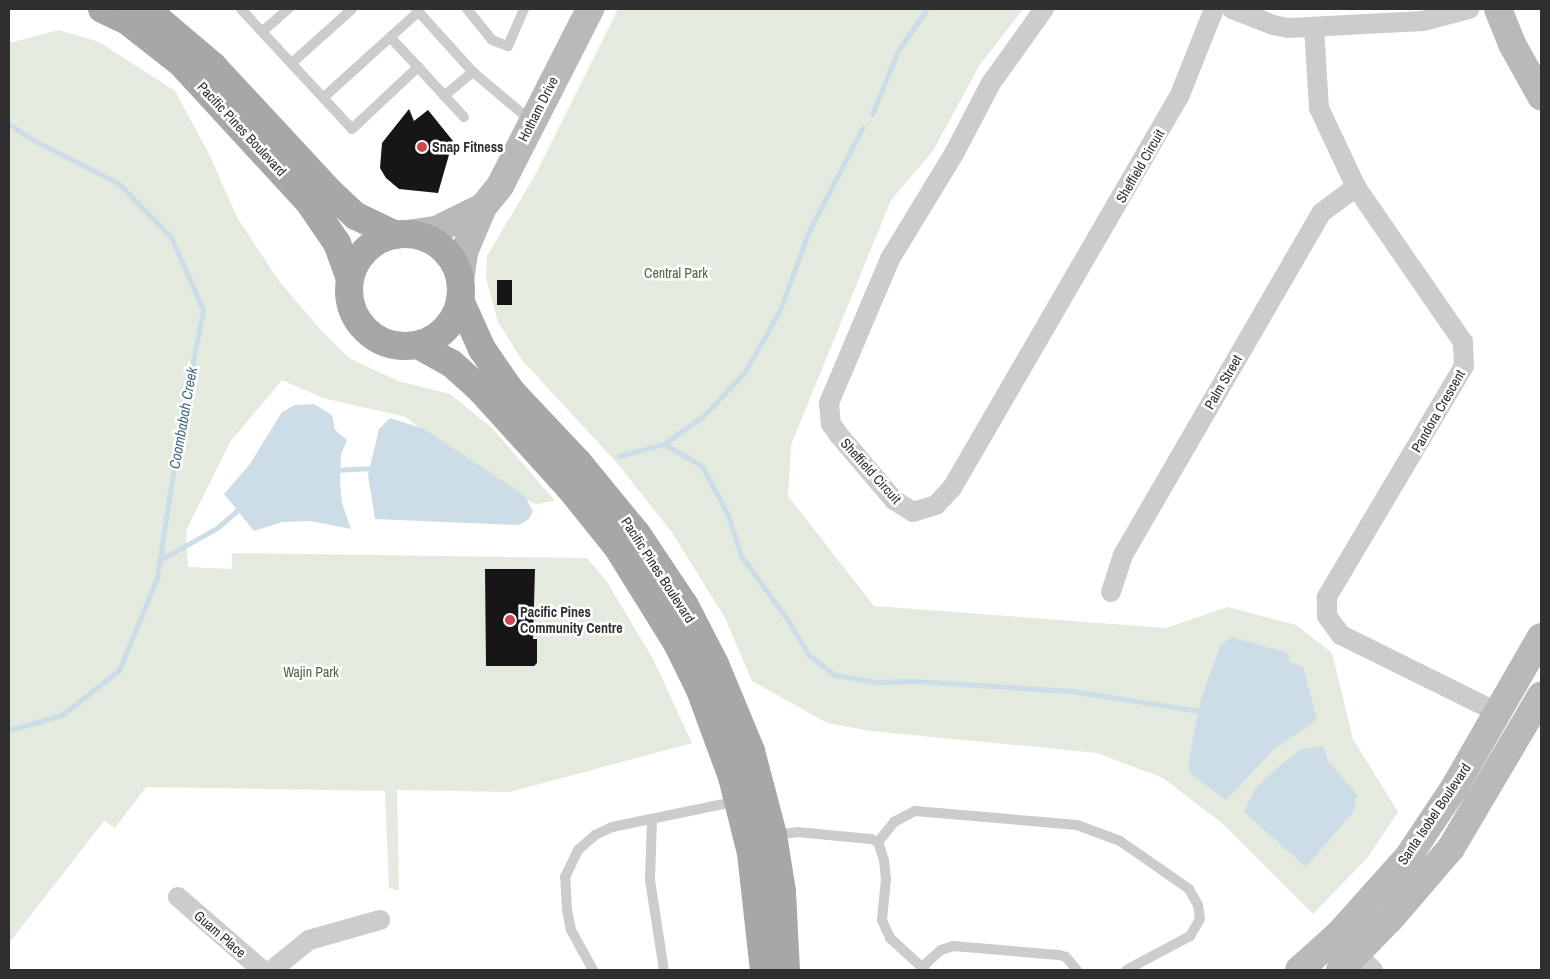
<!DOCTYPE html>
<html>
<head>
<meta charset="utf-8">
<style>
  body { margin:0 }
  #map { position:relative; width:1550px; height:979px; overflow:hidden; background:#fff; font-family:"Archivo Narrow",sans-serif }
  div>[style] { position:absolute }
  [style*='--x'] { left:calc(var(--x)*1px); top:calc(var(--y)*1px); width:calc(var(--w)*1px); rotate:calc(var(--a)*1deg) }
  .green>* { inset:0; background:#e4eade }
  .water>* { inset:0; background:#ccdde8 }
  .stream>* { height:5px; margin:-2.5px; padding:0 2.5px; transform-origin:2.5px; border-radius:2.5px; background:#ccdde8 }
  .building>* { inset:0; background:#161616; transform-origin:0 0 }
  .lane>* { height:10px; margin:-5px; padding:0 5px; transform-origin:5px; border-radius:5px; background:#ccc }
  .street>* { height:20px; margin:-10px; padding:0 10px; transform-origin:10px; border-radius:10px; background:#ccc }
  .secondary>* { height:28px; margin:-14px; padding:0 14px; transform-origin:14px; border-radius:14px; background:#b9b9b9 }
  .primary>* { height:28px; margin:-14px; padding:0 14px; transform-origin:14px; border-radius:14px; background:#a7a7a7 }
  .primary>.ring { margin:-14px; padding:0; box-sizing:content-box; background:none; border:28px solid #a7a7a7; border-radius:50% }
  .dots>* { width:14px; height:14px; translate:-50% -50%; box-sizing:border-box; border:2px solid #fff; border-radius:50% }
  span { translate:-50% -50%; white-space:nowrap; text-align:center; line-height:1.15; -webkit-text-stroke:5px #fff; paint-order:stroke }
  .street-label { font-size:14px; color:#2f2f2f }
  .poi-label { font-size:14px; color:#2f2f2f; font-weight:700 }
  .left { translate:0 -50%; text-align:left }
  .park-label { font-size:14px; color:#526541 }
  .water-label { font-size:15px; color:#466e87; font-style:italic }
  .frame { position:absolute; inset:0; border:10px solid #2f2f2f; pointer-events:none }
</style>
</head>
<body>
<div id="map">
  <div class="green">
    <i style="clip-path:polygon(618px 9px,1023px 9px,979px 66px,933px 151px,891px 200px,791px 445px,788px 496px,874px 606px,1166px 628px,1228px 607px,1296px 625px,1332px 653px,1353px 739px,1398px 812px,1368px 857px,1313px 914px,1222px 823px,1163px 778px,1097px 753px,871px 731px,827px 723px,752px 681px,725px 618px,671px 531px,617px 463px,522px 360px,498px 322px,486px 278px,487px 256px,534px 177px)"></i>
    <i style="clip-path:polygon(59px 30px,99px 42px,175px 91px,209px 154px,238px 219px,279px 281px,319px 328px,349px 358px,398px 381px,450px 394px,492px 428px,555px 501px,536px 504px,485px 482px,406px 417px,323px 398px,282px 380px,230px 442px,186px 531px,188px 567px,232px 569px,232px 553px,587px 558px,607px 582px,653px 659px,692px 743px,510px 792px,397px 790px,399px 891px,389px 888px,385px 791px,146px 787px,115px 828px,104px 821px,9px 943px,9px 43px)"></i>
  </div>
  <div class="water">
    <i style="clip-path:polygon(314px 404px,332px 415px,335px 430px,347px 440px,341px 455px,340px 483px,342px 503px,351px 529px,310px 521px,282px 522px,254px 531px,224px 494px,250px 464px,282px 412px,295px 405px)"></i>
    <i style="clip-path:polygon(390px 418px,424px 429px,524px 495px,533px 511px,529px 519px,519px 525px,375px 519px,368px 475px,379px 429px)"></i>
    <i style="clip-path:polygon(1232px 637px,1288px 653px,1290px 662px,1303px 667px,1317px 720px,1275px 748px,1226px 800px,1190px 773px,1188px 763px,1201px 699px,1221px 644px)"></i>
    <i style="clip-path:polygon(1323px 746px,1328px 761px,1357px 794px,1354px 811px,1306px 867px,1244px 812px,1255px 789px,1278px 767px,1302px 749px)"></i>
  </div>
  <div class="stream">
    <i style="--x:872;--y:114;--w:68;--a:-67.6"></i>
    <i style="--x:898;--y:51;--w:51;--a:-55.4"></i>
    <i style="--x:9;--y:124;--w:33;--a:33"></i>
    <i style="--x:37;--y:142;--w:91;--a:26.8"></i>
    <i style="--x:118;--y:183;--w:76;--a:45.5"></i>
    <i style="--x:171;--y:237;--w:80;--a:66.3"></i>
    <i style="--x:203;--y:310;--w:132;--a:100.9"></i>
    <i style="--x:178;--y:440;--w:140;--a:98.7"></i>
    <i style="--x:157;--y:578;--w:100;--a:112.4"></i>
    <i style="--x:119;--y:670;--w:73;--a:141.7"></i>
    <i style="--x:62;--y:715;--w:55;--a:164.2"></i>
    <i style="--x:664;--y:444;--w:44;--a:30.1"></i>
    <i style="--x:702;--y:466;--w:55;--a:62"></i>
    <i style="--x:728;--y:515;--w:43;--a:72.4"></i>
    <i style="--x:741;--y:556;--w:78;--a:53.9"></i>
    <i style="--x:787;--y:619;--w:42;--a:58.6"></i>
    <i style="--x:809;--y:655;--w:33;--a:38"></i>
    <i style="--x:835;--y:675;--w:43;--a:9.5"></i>
    <i style="--x:877;--y:682;--w:37;--a:-2"></i>
    <i style="--x:914;--y:681;--w:158;--a:3.6"></i>
    <i style="--x:1072;--y:691;--w:129;--a:8.9"></i>
    <i style="--x:619;--y:456;--w:47;--a:-14.9"></i>
    <i style="--x:664;--y:444;--w:48;--a:-35.7"></i>
    <i style="--x:703;--y:416;--w:59;--a:-46.4"></i>
    <i style="--x:744;--y:373;--w:70;--a:-60.2"></i>
    <i style="--x:779;--y:312;--w:86;--a:-69.7"></i>
    <i style="--x:809;--y:231;--w:117;--a:-62.6"></i>
    <i style="--x:333;--y:470;--w:42;--a:-2.7"></i>
    <i style="--x:160;--y:560;--w:65;--a:-29.3"></i>
    <i style="--x:217;--y:528;--w:32;--a:-41"></i>
  </div>
  <div class="building">
    <i style="clip-path:polygon(409px 109px,414px 121px,428px 110px,453px 141px,438px 193px,399px 189px,386px 178px,380px 168px,382px 143px)"></i>
    <i style="left:497px;top:280px;width:15px;height:25px"></i>
    <i style="clip-path:polygon(485px 569px,535px 569px,533px 639px,537px 639px,537px 663px,534px 666px,486px 666px)"></i>
  </div>
  <div class="lane">
    <i style="--x:241;--y:9;--w:163;--a:47.2"></i>
    <i style="--x:352;--y:129;--w:91;--a:-43.2"></i>
    <i style="--x:418;--y:67;--w:68;--a:47.4"></i>
    <i style="--x:416;--y:9;--w:85;--a:47.9"></i>
    <i style="--x:473;--y:72;--w:76;--a:40.2"></i>
    <i style="--x:467;--y:9;--w:40;--a:51"></i>
    <i style="--x:492;--y:40;--w:17;--a:21"></i>
    <i style="--x:508;--y:46;--w:40;--a:-66.6"></i>
    <i style="--x:264;--y:30;--w:32;--a:-41"></i>
    <i style="--x:390;--y:37;--w:41;--a:47"></i>
    <i style="--x:293;--y:62;--w:79;--a:-41.9"></i>
    <i style="--x:444;--y:96;--w:38;--a:-40"></i>
    <i style="--x:324;--y:97;--w:127;--a:-42.1"></i>
    <i style="--x:652;--y:819;--w:61;--a:91.9"></i>
    <i style="--x:650;--y:880;--w:91;--a:81.2"></i>
    <i style="--x:774;--y:835;--w:23;--a:-7"></i>
    <i style="--x:797;--y:832;--w:74;--a:5.4"></i>
    <i style="--x:871;--y:839;--w:8;--a:23"></i>
    <i style="--x:878;--y:842;--w:19;--a:72"></i>
    <i style="--x:884;--y:860;--w:19;--a:84"></i>
    <i style="--x:886;--y:879;--w:41;--a:95.6"></i>
    <i style="--x:882;--y:920;--w:20;--a:66"></i>
    <i style="--x:890;--y:938;--w:47;--a:42.4"></i>
    <i style="--x:878;--y:842;--w:26;--a:-51"></i>
    <i style="--x:894;--y:822;--w:24;--a:-28"></i>
    <i style="--x:915;--y:811;--w:163;--a:4.9"></i>
    <i style="--x:1077;--y:825;--w:46;--a:20.4"></i>
    <i style="--x:1120;--y:841;--w:84;--a:34.8"></i>
    <i style="--x:1189;--y:889;--w:18;--a:61"></i>
    <i style="--x:1198;--y:905;--w:14;--a:82"></i>
    <i style="--x:1200;--y:919;--w:20;--a:120"></i>
    <i style="--x:1190;--y:936;--w:72;--a:152"></i>
    <i style="--x:922;--y:967;--w:25;--a:-42"></i>
    <i style="--x:941;--y:950;--w:13;--a:-18"></i>
    <i style="--x:953;--y:946;--w:106;--a:4.9"></i>
    <i style="--x:1059;--y:955;--w:7;--a:16"></i>
    <i style="--x:1066;--y:957;--w:17;--a:50"></i>
    <i style="--x:593;--y:970;--w:46;--a:-118.8"></i>
    <i style="--x:571;--y:930;--w:20;--a:-101"></i>
    <i style="--x:567;--y:910;--w:33;--a:-93"></i>
    <i style="--x:565;--y:877;--w:30;--a:-64"></i>
    <i style="--x:578;--y:850;--w:23;--a:-41"></i>
    <i style="--x:595;--y:835;--w:19;--a:-25"></i>
    <i style="--x:612;--y:827;--w:128;--a:-11.7"></i>
  </div>
  <div class="street">
    <i style="--x:1044;--y:9;--w:91;--a:125.6"></i>
    <i style="--x:991;--y:83;--w:78;--a:117.6"></i>
    <i style="--x:955;--y:152;--w:125;--a:121.3"></i>
    <i style="--x:890;--y:259;--w:156;--a:113"></i>
    <i style="--x:829;--y:403;--w:21;--a:85"></i>
    <i style="--x:831;--y:424;--w:12;--a:55"></i>
    <i style="--x:838;--y:434;--w:87;--a:49.7"></i>
    <i style="--x:894;--y:500;--w:22;--a:32"></i>
    <i style="--x:913;--y:512;--w:24;--a:-17"></i>
    <i style="--x:936;--y:505;--w:23;--a:-47"></i>
    <i style="--x:952;--y:488;--w:452;--a:-59.9"></i>
    <i style="--x:1179;--y:97;--w:95;--a:-68.3"></i>
    <i style="--x:1232;--y:9;--w:44;--a:21.3"></i>
    <i style="--x:1273;--y:25;--w:16;--a:11"></i>
    <i style="--x:1289;--y:28;--w:134;--a:-3"></i>
    <i style="--x:1423;--y:21;--w:48;--a:-14.6"></i>
    <i style="--x:1314;--y:27;--w:81;--a:86.5"></i>
    <i style="--x:1319;--y:108;--w:87;--a:64.9"></i>
    <i style="--x:1356;--y:187;--w:188;--a:55.4"></i>
    <i style="--x:1463;--y:342;--w:24;--a:88"></i>
    <i style="--x:1464;--y:366;--w:269;--a:120.7"></i>
    <i style="--x:1327;--y:597;--w:19;--a:90"></i>
    <i style="--x:1327;--y:616;--w:24;--a:54"></i>
    <i style="--x:1341;--y:635;--w:174;--a:26.3"></i>
    <i style="--x:1111;--y:592;--w:39;--a:-72"></i>
    <i style="--x:1123;--y:555;--w:395;--a:-59.9"></i>
    <i style="--x:1321;--y:213;--w:44;--a:-36.6"></i>
    <i style="--x:178;--y:897;--w:111;--a:41"></i>
    <i style="--x:1347;--y:945;--w:36;--a:44"></i>
    <i style="--x:272;--y:970;--w:48;--a:-39"></i>
    <i style="--x:309;--y:940;--w:74;--a:-15.7"></i>
  </div>
  <div class="secondary">
    <i style="--x:1498;--y:9;--w:38;--a:68"></i>
    <i style="--x:1512;--y:44;--w:60;--a:60.9"></i>
    <i style="--x:407;--y:234;--w:29;--a:-8"></i>
    <i style="--x:436;--y:230;--w:52;--a:-26.1"></i>
    <i style="--x:460;--y:281;--w:29;--a:-82"></i>
    <i style="--x:464;--y:252;--w:49;--a:-67.1"></i>
    <i style="--x:483;--y:207;--w:27;--a:-51"></i>
    <i style="--x:500;--y:186;--w:199;--a:-63"></i>
    <i style="--x:1299;--y:970;--w:52;--a:-41.9"></i>
    <i style="--x:1338;--y:935;--w:105;--a:-48.1"></i>
    <i style="--x:1408;--y:857;--w:83;--a:-56.3"></i>
    <i style="--x:1454;--y:788;--w:174;--a:-60.1"></i>
    <i style="--x:1340;--y:970;--w:71;--a:-45.6"></i>
    <i style="--x:1390;--y:919;--w:94;--a:-49.3"></i>
    <i style="--x:1451;--y:848;--w:177;--a:-59.4"></i>
  </div>
  <div class="primary">
    <i style="--x:102;--y:9;--w:26;--a:25"></i>
    <i style="--x:126;--y:20;--w:70;--a:38"></i>
    <i style="--x:181;--y:63;--w:189;--a:47.4"></i>
    <i style="--x:309;--y:202;--w:50;--a:55.7"></i>
    <i style="--x:337;--y:243;--w:37;--a:70"></i>
    <i style="--x:146;--y:9;--w:88;--a:40.4"></i>
    <i style="--x:213;--y:66;--w:173;--a:47.1"></i>
    <i style="--x:331;--y:193;--w:34;--a:43"></i>
    <i style="--x:356;--y:216;--w:44;--a:25.4"></i>
    <i class="ring" style="left:349px;top:234px;width:84px;height:84px"></i>
    <i style="--x:460;--y:300;--w:54;--a:65.8"></i>
    <i style="--x:482;--y:349;--w:51;--a:55.4"></i>
    <i style="--x:511;--y:391;--w:98;--a:46.7"></i>
    <i style="--x:578;--y:462;--w:93;--a:50.7"></i>
    <i style="--x:637;--y:534;--w:87;--a:56.3"></i>
    <i style="--x:685;--y:606;--w:65;--a:62.7"></i>
    <i style="--x:715;--y:664;--w:94;--a:67.5"></i>
    <i style="--x:751;--y:751;--w:87;--a:75.3"></i>
    <i style="--x:773;--y:835;--w:58;--a:81"></i>
    <i style="--x:782;--y:892;--w:78;--a:87.1"></i>
    <i style="--x:418;--y:345;--w:38;--a:29"></i>
    <i style="--x:451;--y:363;--w:39;--a:42"></i>
    <i style="--x:480;--y:389;--w:132;--a:47.8"></i>
    <i style="--x:569;--y:487;--w:78;--a:51.2"></i>
    <i style="--x:618;--y:548;--w:112;--a:58.2"></i>
    <i style="--x:677;--y:643;--w:52;--a:63.9"></i>
    <i style="--x:700;--y:690;--w:93;--a:69.8"></i>
    <i style="--x:732;--y:777;--w:78;--a:76"></i>
    <i style="--x:751;--y:853;--w:118;--a:83.7"></i>
  </div>
  <div class="dots">
    <i style="left:422px;top:147px;background:#d04650"></i>
    <i style="left:510px;top:620px;background:#d04650"></i>
  </div>
  <div class="street-label">
    <span style="left:538px;top:109px;rotate:-63deg">Hotham Drive</span>
    <span style="left:242px;top:129px;rotate:47deg">Pacific Pines Boulevard</span>
    <span style="left:1140px;top:166px;rotate:-60deg">Sheffield Circuit</span>
    <span style="left:1223px;top:382px;rotate:-60deg">Palm Street</span>
    <span style="left:1438px;top:411px;rotate:-60deg">Pandora Crescent</span>
    <span style="left:871px;top:471px;rotate:48deg">Sheffield Circuit</span>
    <span style="left:658px;top:570px;rotate:57deg">Pacific Pines Boulevard</span>
    <span style="left:1434px;top:814px;rotate:-56deg">Santa Isobel Boulevard</span>
    <span style="left:220px;top:934px;rotate:41deg">Guam Place</span>
  </div>
  <div class="poi-label">
    <span class="left" style="left:432px;top:147px">Snap Fitness</span>
    <span class="left" style="left:520px;top:620px">Pacific Pines<br>Community Centre</span>
  </div>
  <div class="park-label">
    <span style="left:676px;top:273px">Central Park</span>
    <span style="left:311px;top:672px">Wajin Park</span>
  </div>
  <div class="water-label">
    <span style="left:183px;top:418px;rotate:-80deg">Coombabah Creek</span>
  </div>
  <div class="frame"></div>
</div>
</body>
</html>
